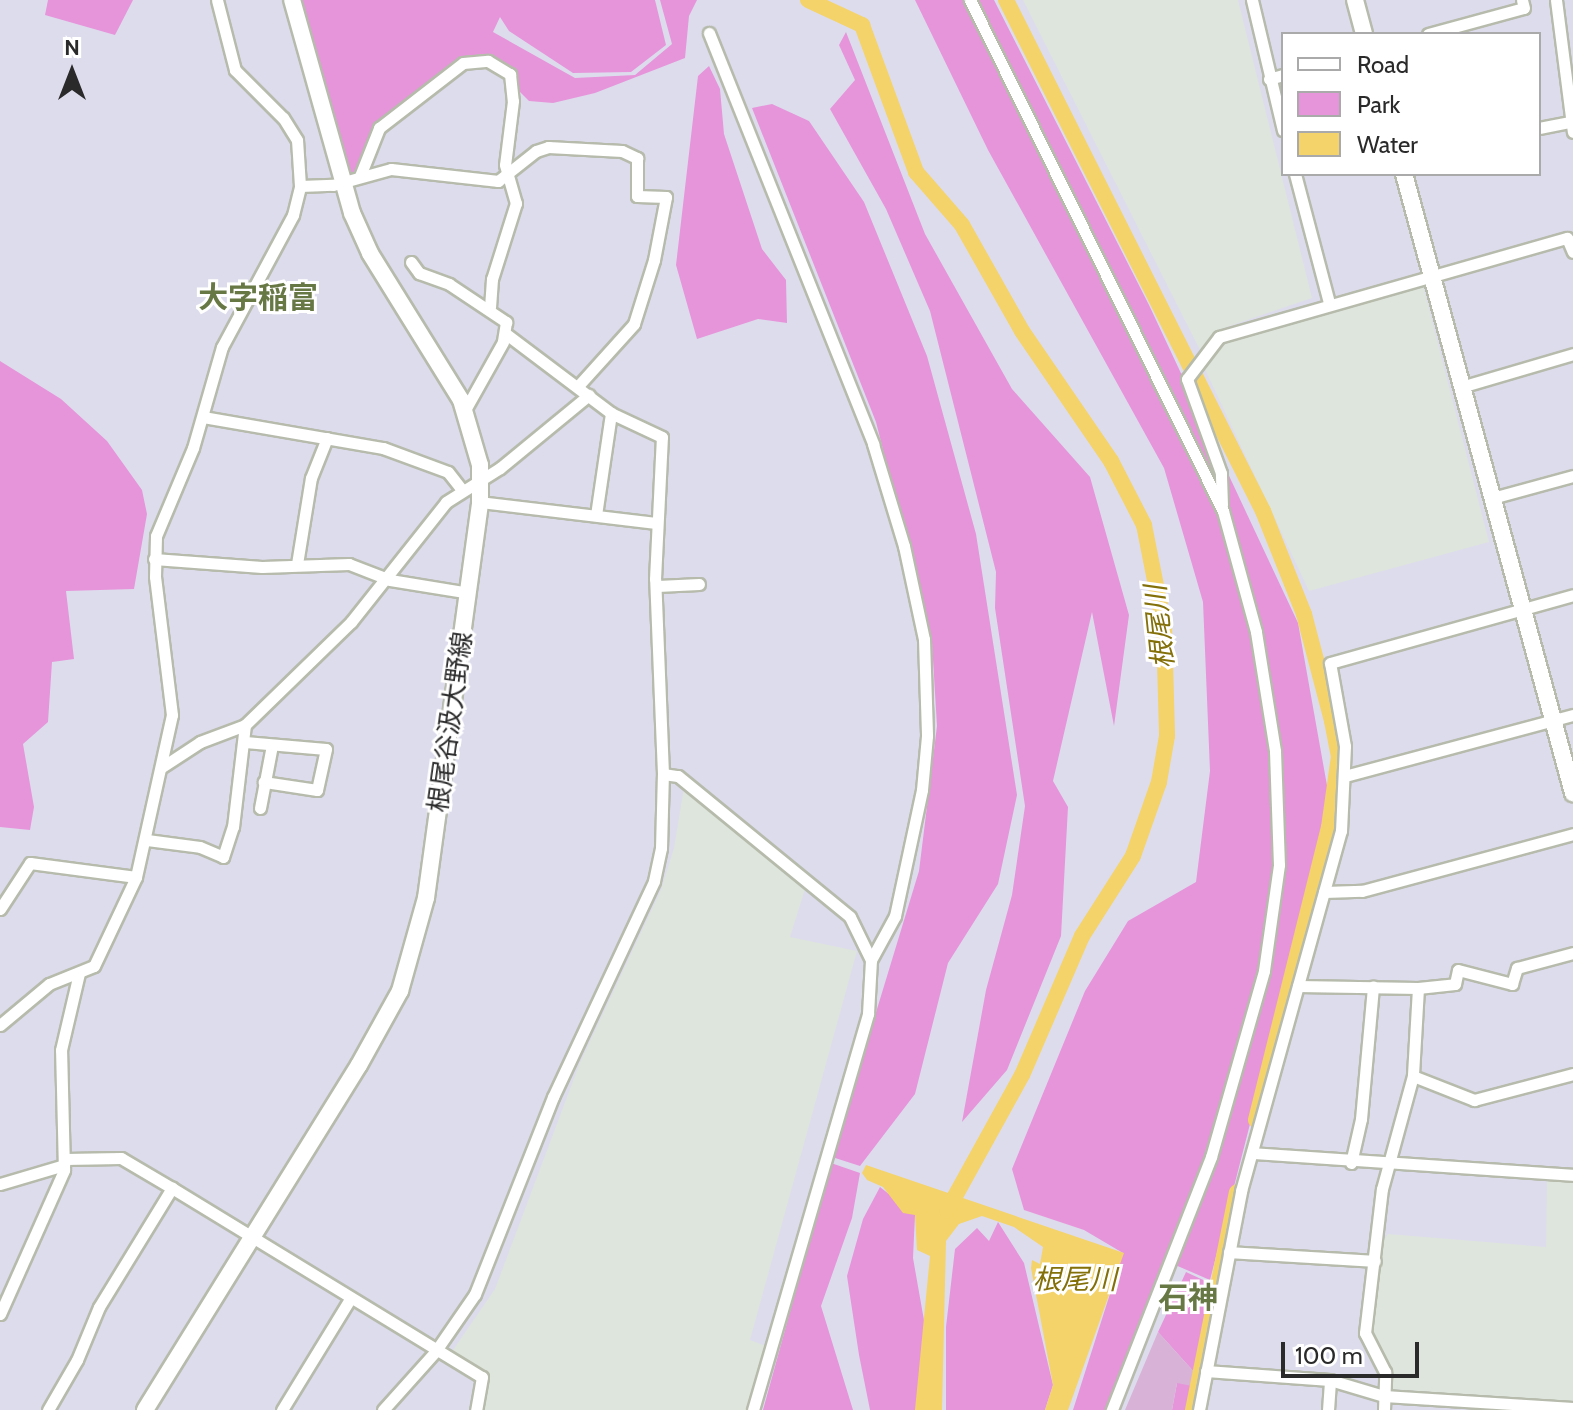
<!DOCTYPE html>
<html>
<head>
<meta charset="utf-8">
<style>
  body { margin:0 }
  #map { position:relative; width:1573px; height:1410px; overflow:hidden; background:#dddced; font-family:Cabin,"Noto Sans JP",sans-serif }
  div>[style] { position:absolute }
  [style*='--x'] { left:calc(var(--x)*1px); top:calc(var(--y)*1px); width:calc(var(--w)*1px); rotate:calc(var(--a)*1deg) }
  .industrial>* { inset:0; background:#dee5dc }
  .green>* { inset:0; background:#e695da }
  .cemetery>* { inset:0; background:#d8b2d7 }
  .water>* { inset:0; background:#f4d36a }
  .river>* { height:16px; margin:-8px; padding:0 8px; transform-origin:8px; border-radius:8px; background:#f4d36a }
  .roads { filter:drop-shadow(2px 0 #b6bbac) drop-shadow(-2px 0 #b6bbac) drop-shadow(0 2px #b6bbac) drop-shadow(0 -2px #b6bbac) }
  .street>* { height:11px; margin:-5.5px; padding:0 5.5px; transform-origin:5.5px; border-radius:5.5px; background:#fff }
  .secondary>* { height:16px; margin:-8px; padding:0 8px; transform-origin:8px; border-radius:8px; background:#fff }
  span { translate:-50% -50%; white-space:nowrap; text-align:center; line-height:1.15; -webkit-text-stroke:6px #fff; paint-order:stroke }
  .street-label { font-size:26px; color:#2a2a2a }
  .water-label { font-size:28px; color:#847009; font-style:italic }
  .quarter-label { font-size:30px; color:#687845; font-weight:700 }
  .legend { position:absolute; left:1281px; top:32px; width:260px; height:144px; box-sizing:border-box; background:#fff; border:2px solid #aaa; margin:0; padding:10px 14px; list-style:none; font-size:24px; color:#2a2a2a }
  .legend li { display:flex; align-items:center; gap:16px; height:40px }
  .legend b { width:40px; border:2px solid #aaa }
  .north { position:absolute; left:32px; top:32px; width:80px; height:80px; -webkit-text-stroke:6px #fff; paint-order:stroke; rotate:0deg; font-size:22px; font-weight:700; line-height:32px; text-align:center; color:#2a2a2a }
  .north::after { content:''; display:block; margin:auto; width:28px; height:36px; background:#2a2a2a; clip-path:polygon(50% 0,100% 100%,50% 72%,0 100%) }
  .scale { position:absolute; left:1281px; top:1342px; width:138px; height:36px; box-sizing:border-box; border:4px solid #2a2a2a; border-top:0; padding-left:10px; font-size:24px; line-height:28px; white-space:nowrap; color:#2a2a2a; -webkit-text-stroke:6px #fff; paint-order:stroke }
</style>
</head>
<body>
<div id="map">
  <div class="industrial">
    <i style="clip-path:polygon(1023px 0,1238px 0,1312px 298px,1215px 331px,1200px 350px)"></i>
    <i style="clip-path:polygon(1422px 282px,1489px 542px,1309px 591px,1203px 365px,1231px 337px)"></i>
    <i style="clip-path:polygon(684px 787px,805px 889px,790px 937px,857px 951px,750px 1340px,766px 1346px,747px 1410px,483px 1410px,489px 1383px,483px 1373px,451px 1353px,495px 1289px,579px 1065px,661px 890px,674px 848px)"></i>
    <i style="clip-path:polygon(1547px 1176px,1573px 1176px,1573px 1402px,1390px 1389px,1389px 1365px,1372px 1333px,1384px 1239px,1388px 1234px,1546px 1247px)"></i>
  </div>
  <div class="green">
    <i style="clip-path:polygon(48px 0,133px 0,115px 35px,45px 15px)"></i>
    <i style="clip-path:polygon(297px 0,655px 0,666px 45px,631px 72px,573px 73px,509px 31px,500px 17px,493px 32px,575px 78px,635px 75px,672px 44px,660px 0,697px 0,689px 16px,685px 58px,595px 93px,553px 103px,529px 101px,500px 72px,472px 55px,465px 57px,376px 122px,359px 174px,347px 177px)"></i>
    <i style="clip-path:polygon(915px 0,994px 0,1149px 305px,1298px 623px,1331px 808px,1210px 1280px,1166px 1261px,1107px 1410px,1073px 1410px,1123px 1253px,1084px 1230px,1024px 1210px,1012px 1169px,1085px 991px,1128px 921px,1196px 882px,1210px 771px,1203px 602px,1164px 468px,988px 150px)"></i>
    <i style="clip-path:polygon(846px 32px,925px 234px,1012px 389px,1090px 477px,1129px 615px,1114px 726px,1092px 612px,1053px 781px,1068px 807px,1061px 936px,1007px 1070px,962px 1122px,986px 990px,1012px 895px,1025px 806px,995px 608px,996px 572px,930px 311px,886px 209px,830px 109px,855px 80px,839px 45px)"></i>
    <i style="clip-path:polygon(709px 66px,720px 89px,724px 134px,762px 249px,786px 280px,787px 323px,758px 319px,697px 339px,676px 265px,698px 76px)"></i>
    <i style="clip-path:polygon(772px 104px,809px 121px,864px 202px,927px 356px,976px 534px,1017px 795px,998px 884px,948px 963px,915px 1094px,860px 1166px,832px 1157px,919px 871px,937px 726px,932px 643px,876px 422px,752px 108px)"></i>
    <i style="clip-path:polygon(0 361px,61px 399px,107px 441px,142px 490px,147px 514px,134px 589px,66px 591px,74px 659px,52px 662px,48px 722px,23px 744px,34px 807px,30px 830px,0 827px)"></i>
    <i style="clip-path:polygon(831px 1163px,860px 1173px,852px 1218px,821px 1306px,853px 1410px,763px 1410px)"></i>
    <i style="clip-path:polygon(880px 1187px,915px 1215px,913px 1258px,925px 1326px,919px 1410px,870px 1410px,859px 1355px,847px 1276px,863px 1219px)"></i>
    <i style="clip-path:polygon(998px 1222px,1024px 1263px,1053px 1385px,1045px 1410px,946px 1410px,946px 1327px,955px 1249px,977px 1228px,989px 1241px)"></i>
    <i style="clip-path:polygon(1186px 1272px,1214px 1285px,1190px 1410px,1172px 1410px,1177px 1383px,1195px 1373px,1158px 1332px)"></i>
  </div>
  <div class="cemetery">
    <i style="clip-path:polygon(1158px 1332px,1195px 1373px,1192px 1386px,1177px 1383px,1172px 1410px,1125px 1410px)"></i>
  </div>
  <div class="water">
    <i style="clip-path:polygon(866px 1165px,1124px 1253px,1068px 1410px,1045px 1410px,1053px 1385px,1031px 1268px,1032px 1260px,1040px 1264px,1043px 1247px,1014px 1227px,982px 1216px,959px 1224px,946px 1241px,942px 1410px,915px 1410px,930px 1256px,917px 1250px,915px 1215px,903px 1213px,883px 1187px,867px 1180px,862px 1173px)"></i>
  </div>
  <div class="river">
    <i style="--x:808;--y:0;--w:60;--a:24.8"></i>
    <i style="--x:862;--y:25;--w:157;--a:69.8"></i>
    <i style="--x:916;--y:172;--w:70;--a:49"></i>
    <i style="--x:962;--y:225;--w:122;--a:60.5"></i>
    <i style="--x:1022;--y:331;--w:158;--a:55.6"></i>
    <i style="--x:1111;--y:461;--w:72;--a:62.7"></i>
    <i style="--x:1144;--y:525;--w:103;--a:78.8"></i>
    <i style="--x:1164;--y:626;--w:110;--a:88.4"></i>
    <i style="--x:1167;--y:736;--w:47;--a:99.9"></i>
    <i style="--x:1159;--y:782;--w:78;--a:109.4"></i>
    <i style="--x:1133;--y:856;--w:95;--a:122.5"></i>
    <i style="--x:1082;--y:936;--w:151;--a:113.3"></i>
    <i style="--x:1022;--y:1075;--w:155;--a:118.9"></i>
    <i style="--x:1006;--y:0;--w:572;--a:63.3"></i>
    <i style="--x:1263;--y:511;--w:111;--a:68.3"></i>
    <i style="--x:1304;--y:614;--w:111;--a:75.3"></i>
    <i style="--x:1332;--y:721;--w:36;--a:79"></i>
    <i style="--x:1339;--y:756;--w:72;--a:98"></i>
    <i style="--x:1329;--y:827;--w:302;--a:104"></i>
    <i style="--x:1193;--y:1410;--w:222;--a:-78.6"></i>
  </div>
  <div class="roads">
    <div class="street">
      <i style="--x:970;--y:0;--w:570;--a:63.66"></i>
      <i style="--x:1223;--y:511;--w:125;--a:74.7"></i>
      <i style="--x:1256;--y:632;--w:121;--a:80.9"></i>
      <i style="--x:1275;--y:751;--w:114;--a:88"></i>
      <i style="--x:1279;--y:865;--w:107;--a:98.1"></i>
      <i style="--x:1264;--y:971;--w:193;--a:105.9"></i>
      <i style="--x:1211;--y:1157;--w:272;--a:111.4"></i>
      <i style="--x:1252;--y:0;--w:134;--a:76.6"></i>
      <i style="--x:1556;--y:0;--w:133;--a:82.7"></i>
      <i style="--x:709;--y:33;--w:443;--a:68.2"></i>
      <i style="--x:873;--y:444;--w:107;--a:73.1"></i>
      <i style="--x:904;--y:546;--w:95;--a:77.9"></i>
      <i style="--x:924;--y:639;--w:97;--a:88.2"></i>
      <i style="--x:927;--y:736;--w:54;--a:95.3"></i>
      <i style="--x:922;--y:790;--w:129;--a:102.1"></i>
      <i style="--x:895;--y:916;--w:50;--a:118.6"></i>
      <i style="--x:1428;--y:34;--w:99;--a:-15.2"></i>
      <i style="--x:1524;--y:8;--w:8;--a:-104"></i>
      <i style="--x:1269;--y:79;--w:15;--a:-16"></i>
      <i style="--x:1539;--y:128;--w:33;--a:-11"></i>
      <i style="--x:1295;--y:174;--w:133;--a:75.2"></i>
      <i style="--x:360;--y:176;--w:52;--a:-68.4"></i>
      <i style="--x:379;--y:128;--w:106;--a:-37.7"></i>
      <i style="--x:463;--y:63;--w:25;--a:-5"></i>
      <i style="--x:488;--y:61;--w:26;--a:31"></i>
      <i style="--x:510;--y:74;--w:27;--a:84"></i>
      <i style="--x:513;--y:101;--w:64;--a:97.1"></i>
      <i style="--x:505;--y:165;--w:40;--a:74"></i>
      <i style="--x:516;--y:203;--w:80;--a:107.5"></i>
      <i style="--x:492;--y:279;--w:28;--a:94"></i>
      <i style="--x:300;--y:186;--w:33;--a:-2"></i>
      <i style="--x:333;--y:185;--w:60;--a:-15.4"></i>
      <i style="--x:391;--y:169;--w:108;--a:6.4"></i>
      <i style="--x:498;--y:181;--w:48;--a:-38.3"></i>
      <i style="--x:536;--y:151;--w:13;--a:-18"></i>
      <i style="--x:548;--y:147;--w:74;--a:3.1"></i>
      <i style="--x:622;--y:151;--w:17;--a:25"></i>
      <i style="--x:637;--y:158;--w:38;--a:90"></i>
      <i style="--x:637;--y:196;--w:29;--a:2"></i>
      <i style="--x:666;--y:197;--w:64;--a:100.8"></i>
      <i style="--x:654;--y:260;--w:67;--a:107.4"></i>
      <i style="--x:634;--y:324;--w:84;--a:132.1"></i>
      <i style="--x:411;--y:262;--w:14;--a:54"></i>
      <i style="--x:419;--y:273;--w:32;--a:20"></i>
      <i style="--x:449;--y:284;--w:69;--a:33.7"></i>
      <i style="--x:506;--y:322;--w:20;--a:99"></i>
      <i style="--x:503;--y:342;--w:78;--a:119.2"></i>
      <i style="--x:1461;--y:387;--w:117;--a:-16.4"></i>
      <i style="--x:203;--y:417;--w:183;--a:9.8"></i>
      <i style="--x:383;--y:448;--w:69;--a:20.3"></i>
      <i style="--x:448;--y:472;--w:23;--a:52"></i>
      <i style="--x:1492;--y:498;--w:84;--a:-15.2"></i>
      <i style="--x:480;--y:502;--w:178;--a:6.8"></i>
      <i style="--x:1222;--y:505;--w:32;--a:-92"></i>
      <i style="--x:1221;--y:473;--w:100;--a:-109.9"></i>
      <i style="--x:1187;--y:379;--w:53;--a:-52.7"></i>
      <i style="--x:1219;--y:337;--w:362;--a:-15.9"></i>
      <i style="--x:1567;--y:238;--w:15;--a:67"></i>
      <i style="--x:596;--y:515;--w:103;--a:-81.6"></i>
      <i style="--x:154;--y:559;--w:108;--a:4.2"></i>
      <i style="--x:262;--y:567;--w:87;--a:-2"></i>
      <i style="--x:349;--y:564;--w:44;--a:21.3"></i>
      <i style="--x:390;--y:580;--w:80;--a:9.3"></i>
      <i style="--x:297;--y:564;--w:87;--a:-80.8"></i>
      <i style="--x:311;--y:478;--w:43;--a:-68.2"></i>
      <i style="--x:657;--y:586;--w:42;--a:-2.7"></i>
      <i style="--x:245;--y:742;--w:81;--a:4.9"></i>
      <i style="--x:326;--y:749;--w:42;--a:102.4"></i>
      <i style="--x:317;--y:790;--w:54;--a:-171.4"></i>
      <i style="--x:162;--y:767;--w:45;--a:-33.3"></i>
      <i style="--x:200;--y:742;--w:48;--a:-20.7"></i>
      <i style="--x:245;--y:725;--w:148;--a:-44.2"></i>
      <i style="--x:351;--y:622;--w:153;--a:-51.6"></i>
      <i style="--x:446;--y:502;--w:64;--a:-32.2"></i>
      <i style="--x:500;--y:468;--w:115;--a:-39.4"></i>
      <i style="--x:663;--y:774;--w:15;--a:8"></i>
      <i style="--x:678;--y:776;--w:222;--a:39.3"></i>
      <i style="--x:850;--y:917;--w:48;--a:64"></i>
      <i style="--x:871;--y:960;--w:54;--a:93.2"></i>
      <i style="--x:868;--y:1014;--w:412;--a:106.2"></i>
      <i style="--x:1345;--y:776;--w:236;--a:-15"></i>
      <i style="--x:260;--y:808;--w:64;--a:-79.2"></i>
      <i style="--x:147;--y:840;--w:53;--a:7.5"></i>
      <i style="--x:200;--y:847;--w:25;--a:23"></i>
      <i style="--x:223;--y:857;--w:32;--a:-72"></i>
      <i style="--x:233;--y:827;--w:103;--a:-83.3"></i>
      <i style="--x:1324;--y:892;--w:38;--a:-2"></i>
      <i style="--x:1362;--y:891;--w:219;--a:-15.1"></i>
      <i style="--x:0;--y:909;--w:55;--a:-56.9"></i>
      <i style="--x:30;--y:863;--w:107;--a:7.5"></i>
      <i style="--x:1298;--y:986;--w:120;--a:1"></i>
      <i style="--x:1418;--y:988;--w:37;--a:-6"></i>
      <i style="--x:1455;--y:984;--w:14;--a:-78"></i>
      <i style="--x:1458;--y:970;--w:56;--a:14.5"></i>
      <i style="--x:1512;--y:984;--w:17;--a:-73"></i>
      <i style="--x:1517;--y:968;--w:58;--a:-15"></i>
      <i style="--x:1418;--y:988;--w:88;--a:93.3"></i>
      <i style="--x:1413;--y:1076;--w:66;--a:21.5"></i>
      <i style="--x:1474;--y:1100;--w:102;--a:-14.7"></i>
      <i style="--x:0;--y:1025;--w:64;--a:-39.9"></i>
      <i style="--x:49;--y:984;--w:48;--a:-21.8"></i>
      <i style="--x:94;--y:966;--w:98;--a:-64.7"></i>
      <i style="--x:136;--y:877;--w:166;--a:-77.5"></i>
      <i style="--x:172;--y:715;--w:139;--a:-97"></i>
      <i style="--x:155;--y:577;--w:41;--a:-88.6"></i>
      <i style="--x:156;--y:536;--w:95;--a:-67.2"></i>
      <i style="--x:193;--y:448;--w:105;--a:-74"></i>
      <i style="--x:222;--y:347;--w:150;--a:-61.7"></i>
      <i style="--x:293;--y:215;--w:30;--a:-76"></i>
      <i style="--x:300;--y:186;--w:46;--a:-93.7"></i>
      <i style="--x:297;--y:140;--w:26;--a:-122"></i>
      <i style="--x:283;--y:118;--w:68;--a:-135"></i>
      <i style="--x:235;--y:70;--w:72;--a:-104.4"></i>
      <i style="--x:1252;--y:1153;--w:322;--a:3.9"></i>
      <i style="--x:65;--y:1159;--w:56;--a:-1"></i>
      <i style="--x:121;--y:1158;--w:59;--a:30.5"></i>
      <i style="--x:172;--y:1188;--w:363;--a:31.4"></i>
      <i style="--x:482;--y:1377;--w:34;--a:100"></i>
      <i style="--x:1351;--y:1163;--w:45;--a:-77.2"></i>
      <i style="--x:1361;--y:1119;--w:133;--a:-84.8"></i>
      <i style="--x:0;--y:1184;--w:67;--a:-16.5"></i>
      <i style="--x:1229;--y:1252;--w:146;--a:3.5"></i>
      <i style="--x:0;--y:1314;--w:158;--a:-66"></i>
      <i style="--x:64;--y:1170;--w:120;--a:-91.4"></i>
      <i style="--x:61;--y:1050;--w:79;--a:-76.8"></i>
      <i style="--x:1206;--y:1371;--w:124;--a:4.2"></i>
      <i style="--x:1330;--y:1380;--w:56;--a:16.5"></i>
      <i style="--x:1384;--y:1396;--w:189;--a:3.6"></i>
      <i style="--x:48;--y:1410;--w:58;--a:-59.9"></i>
      <i style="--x:77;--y:1360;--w:57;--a:-67.5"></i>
      <i style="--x:99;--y:1307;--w:140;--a:-58.5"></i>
      <i style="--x:282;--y:1410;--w:130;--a:-58.5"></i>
      <i style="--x:383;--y:1410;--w:78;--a:-48.1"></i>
      <i style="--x:435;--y:1352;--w:70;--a:-55.4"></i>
      <i style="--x:475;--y:1294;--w:212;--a:-68.4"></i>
      <i style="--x:553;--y:1097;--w:238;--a:-64.9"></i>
      <i style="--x:654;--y:881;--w:34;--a:-78"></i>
      <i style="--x:661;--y:848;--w:74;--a:-88.5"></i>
      <i style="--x:663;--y:774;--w:195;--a:-92.3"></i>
      <i style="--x:655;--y:579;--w:142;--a:-87.2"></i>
      <i style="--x:662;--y:437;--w:56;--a:-154.8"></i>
      <i style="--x:611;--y:413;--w:131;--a:-143"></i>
      <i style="--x:1199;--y:1410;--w:223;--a:-79.1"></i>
      <i style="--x:1241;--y:1191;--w:374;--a:-74.5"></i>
      <i style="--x:1341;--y:831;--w:85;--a:-87.3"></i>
      <i style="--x:1345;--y:746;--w:84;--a:-100.2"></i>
      <i style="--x:1330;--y:663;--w:252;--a:-15.6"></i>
      <i style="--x:1328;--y:1410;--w:30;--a:-86"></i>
      <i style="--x:1384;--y:1410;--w:38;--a:-88"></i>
      <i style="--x:1385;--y:1372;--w:44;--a:-117.1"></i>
      <i style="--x:1365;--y:1333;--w:145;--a:-83.3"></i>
      <i style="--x:1382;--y:1189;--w:117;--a:-74.7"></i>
    </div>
    <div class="secondary">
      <i style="--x:1355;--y:0;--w:35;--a:75"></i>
      <i style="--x:1404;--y:174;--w:642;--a:74.73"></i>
      <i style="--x:145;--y:1410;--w:406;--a:-58.2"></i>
      <i style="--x:359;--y:1065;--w:85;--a:-61"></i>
      <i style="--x:400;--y:991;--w:97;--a:-74.4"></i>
      <i style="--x:426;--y:898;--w:400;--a:-82.2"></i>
      <i style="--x:480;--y:502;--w:37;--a:-90"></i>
      <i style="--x:480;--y:465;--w:68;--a:-106.3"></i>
      <i style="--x:461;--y:400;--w:173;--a:-121.8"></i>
      <i style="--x:370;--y:253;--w:44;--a:-114.2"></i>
      <i style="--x:352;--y:213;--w:221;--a:-105.7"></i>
    </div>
  </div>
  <div class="street-label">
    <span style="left:451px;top:722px;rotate:-82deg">根尾谷汲大野線</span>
  </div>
  <div class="water-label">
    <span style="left:1159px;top:627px;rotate:-96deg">根尾川</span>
    <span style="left:1075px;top:1279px">根尾川</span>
  </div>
  <div class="quarter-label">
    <span style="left:258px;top:298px">大字稲富</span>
    <span style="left:1188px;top:1298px">石神</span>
  </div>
  <ul class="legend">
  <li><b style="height:10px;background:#fff"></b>Road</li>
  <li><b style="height:22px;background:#e695da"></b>Park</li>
  <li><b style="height:22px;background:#f4d36a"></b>Water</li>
  </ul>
  <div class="north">N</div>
  <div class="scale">100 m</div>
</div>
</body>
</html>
